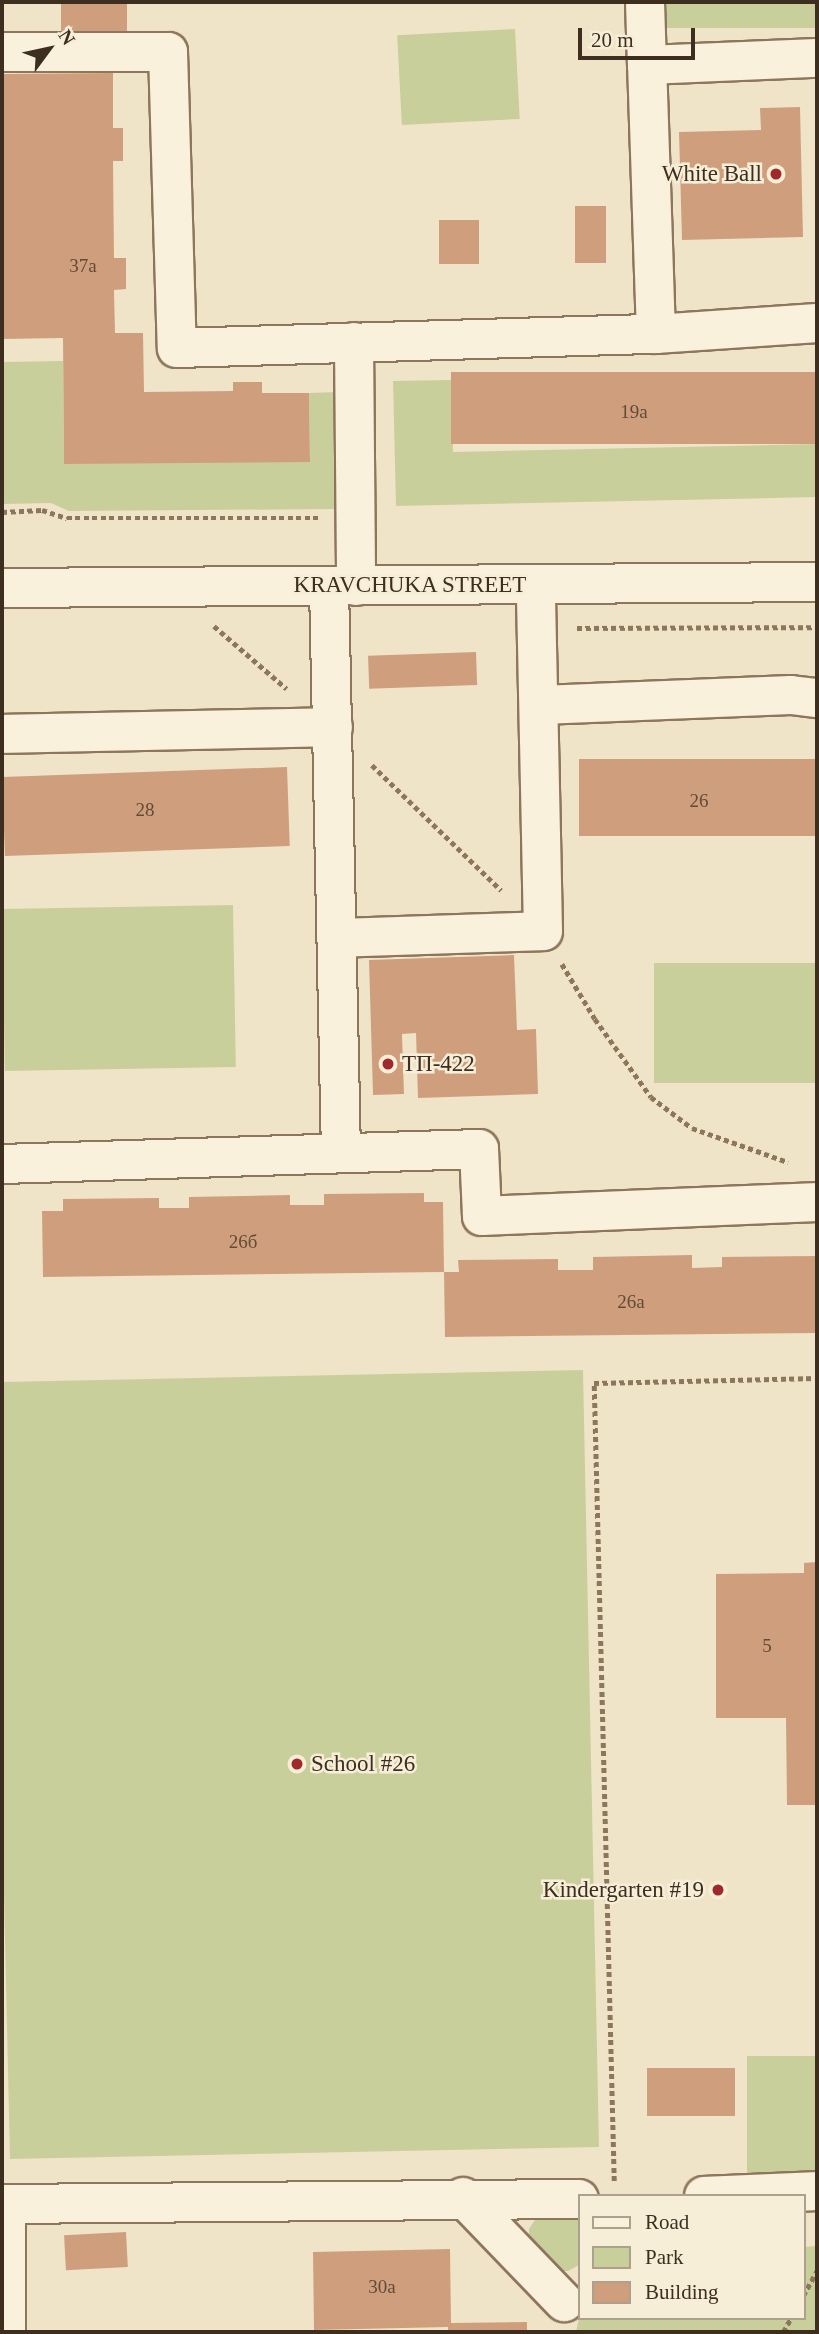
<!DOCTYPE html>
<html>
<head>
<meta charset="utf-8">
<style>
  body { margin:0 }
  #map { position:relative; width:819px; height:2334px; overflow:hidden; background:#f0e4c8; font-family:Georgia,serif }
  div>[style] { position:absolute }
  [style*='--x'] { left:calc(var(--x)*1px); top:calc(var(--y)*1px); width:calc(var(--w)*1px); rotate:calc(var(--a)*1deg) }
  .green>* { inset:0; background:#c9cf9b; transform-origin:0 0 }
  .building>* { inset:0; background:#cf9f7d; transform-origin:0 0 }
  .path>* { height:4.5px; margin-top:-2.25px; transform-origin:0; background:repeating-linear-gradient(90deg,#8d765c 0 5px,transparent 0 8.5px) }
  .roads { filter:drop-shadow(2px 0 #8d765c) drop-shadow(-2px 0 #8d765c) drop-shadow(0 2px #8d765c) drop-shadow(0 -2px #8d765c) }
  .minor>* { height:38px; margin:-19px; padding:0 19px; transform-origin:19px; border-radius:19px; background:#faf1dc }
  .dots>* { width:19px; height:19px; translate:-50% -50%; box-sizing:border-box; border:4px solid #f7eed8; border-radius:50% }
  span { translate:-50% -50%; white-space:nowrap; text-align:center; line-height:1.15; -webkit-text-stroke:5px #f7eed8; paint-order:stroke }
  .number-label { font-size:19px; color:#624a37 }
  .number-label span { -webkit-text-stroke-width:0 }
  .poi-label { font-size:23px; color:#3d2e20 }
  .right { translate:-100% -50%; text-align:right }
  .left { translate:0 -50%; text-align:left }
  .street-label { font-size:23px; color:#3d2e20 }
  .frame { position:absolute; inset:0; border:4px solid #3d2e20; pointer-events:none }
  .legend { position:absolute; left:578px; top:2194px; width:228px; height:126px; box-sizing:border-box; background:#f7eed8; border:2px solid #ada18e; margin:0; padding:9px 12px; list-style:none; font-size:21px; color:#3d2e20 }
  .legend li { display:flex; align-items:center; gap:14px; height:35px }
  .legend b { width:35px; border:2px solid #ada18e }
  .north { position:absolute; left:14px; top:14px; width:70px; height:70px; -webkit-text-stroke:5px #f7eed8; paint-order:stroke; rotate:57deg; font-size:19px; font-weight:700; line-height:28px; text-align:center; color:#3d2e20 }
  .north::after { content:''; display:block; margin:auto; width:24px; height:32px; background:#3d2e20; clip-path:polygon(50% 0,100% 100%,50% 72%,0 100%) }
  .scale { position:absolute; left:578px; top:28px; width:117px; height:32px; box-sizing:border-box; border:4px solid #3d2e20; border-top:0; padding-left:9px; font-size:21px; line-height:24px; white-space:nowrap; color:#3d2e20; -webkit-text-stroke:5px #f7eed8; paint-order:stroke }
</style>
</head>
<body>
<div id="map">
  <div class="green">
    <i style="left:666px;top:2px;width:151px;height:26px"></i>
    <i style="left:515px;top:29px;width:90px;height:118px;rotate:87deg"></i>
    <i style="clip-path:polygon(63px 361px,64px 463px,310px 461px,309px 393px,339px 392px,340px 509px,69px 511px,51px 503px,2px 504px,2px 362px)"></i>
    <i style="clip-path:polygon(451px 380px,453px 452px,817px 444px,817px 497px,396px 506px,393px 381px)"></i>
    <i style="left:233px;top:905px;width:162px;height:231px;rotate:89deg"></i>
    <i style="left:817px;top:963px;width:120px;height:163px;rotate:90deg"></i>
    <i style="clip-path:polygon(583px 1370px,599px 2147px,10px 2159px,2px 1807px,2px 1382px)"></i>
    <i style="left:817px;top:2056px;width:121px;height:70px;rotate:90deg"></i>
    <i style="clip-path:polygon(579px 2213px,579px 2265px,568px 2271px,550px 2271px,528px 2246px,529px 2229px,538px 2215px)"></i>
    <i style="clip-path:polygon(817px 2246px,817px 2332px,576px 2332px,579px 2318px,803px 2318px,803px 2247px)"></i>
  </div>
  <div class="building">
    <i style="left:61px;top:2px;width:66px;height:34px"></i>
    <i style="clip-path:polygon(113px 73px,113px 128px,123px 128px,123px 161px,113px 161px,114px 258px,126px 258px,126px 289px,114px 290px,115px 333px,143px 333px,144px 392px,233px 391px,233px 382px,262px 382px,262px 393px,309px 393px,310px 462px,64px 464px,63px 338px,2px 339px,2px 74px)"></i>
    <i style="clip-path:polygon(800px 107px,803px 237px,682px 240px,679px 132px,761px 130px,760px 108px)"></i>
    <i style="left:606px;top:206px;width:57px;height:31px;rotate:90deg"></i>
    <i style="left:439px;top:220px;width:40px;height:44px"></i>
    <i style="left:817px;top:372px;width:72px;height:366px;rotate:90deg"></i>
    <i style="left:476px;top:652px;width:33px;height:108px;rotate:88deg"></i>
    <i style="left:817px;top:759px;width:77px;height:238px;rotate:90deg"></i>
    <i style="left:287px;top:767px;width:79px;height:285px;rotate:88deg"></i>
    <i style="clip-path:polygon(514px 955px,517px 1030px,536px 1029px,538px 1094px,418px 1098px,416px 1033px,402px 1034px,404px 1094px,373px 1095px,369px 960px)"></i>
    <i style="clip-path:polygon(424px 1193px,424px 1202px,443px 1202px,444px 1272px,43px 1277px,42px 1211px,63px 1211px,63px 1199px,159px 1198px,159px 1208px,189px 1208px,189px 1197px,290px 1195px,290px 1205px,324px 1205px,324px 1194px)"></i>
    <i style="clip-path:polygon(692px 1255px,692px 1268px,722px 1267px,722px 1257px,817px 1256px,817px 1333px,445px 1337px,444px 1272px,459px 1272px,458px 1260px,558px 1259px,558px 1270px,593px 1270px,593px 1257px)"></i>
    <i style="clip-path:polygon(817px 1562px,817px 1805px,787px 1805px,786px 1718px,716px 1718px,716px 1574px,804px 1573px,804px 1563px)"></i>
    <i style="left:735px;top:2068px;width:48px;height:88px;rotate:90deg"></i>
    <i style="left:126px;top:2232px;width:35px;height:62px;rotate:87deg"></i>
    <i style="clip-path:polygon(450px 2249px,451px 2323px,527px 2322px,527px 2332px,448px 2332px,448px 2327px,314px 2330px,313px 2252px)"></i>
  </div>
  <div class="path">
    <i style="--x:2;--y:512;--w:40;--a:-2.9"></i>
    <i style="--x:42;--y:510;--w:26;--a:18"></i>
    <i style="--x:67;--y:518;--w:251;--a:0"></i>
    <i style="--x:214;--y:626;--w:96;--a:40.8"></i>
    <i style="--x:577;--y:628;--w:240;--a:-0.2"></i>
    <i style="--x:372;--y:765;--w:180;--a:44.1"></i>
    <i style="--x:562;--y:964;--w:64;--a:59"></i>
    <i style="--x:595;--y:1019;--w:96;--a:54.3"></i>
    <i style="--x:651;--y:1097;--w:51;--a:37.1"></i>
    <i style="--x:692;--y:1128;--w:102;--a:19.5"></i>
    <i style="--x:614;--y:2181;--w:798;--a:-91.44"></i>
    <i style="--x:594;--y:1383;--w:223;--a:-1.3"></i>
    <i style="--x:803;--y:2296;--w:29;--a:-61"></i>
    <i style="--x:783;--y:2332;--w:16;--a:-60"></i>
  </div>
  <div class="roads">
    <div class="minor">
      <i style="--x:645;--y:2;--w:63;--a:88.2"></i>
      <i style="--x:647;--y:65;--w:170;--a:-2.4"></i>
      <i style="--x:2;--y:52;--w:166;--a:0"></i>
      <i style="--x:168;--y:52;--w:296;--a:88.3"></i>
      <i style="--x:177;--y:348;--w:479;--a:-1.7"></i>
      <i style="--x:656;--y:334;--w:269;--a:-91.9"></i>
      <i style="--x:656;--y:334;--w:161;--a:-3.9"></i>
      <i style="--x:354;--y:342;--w:244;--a:89.5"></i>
      <i style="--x:329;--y:586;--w:567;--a:88.79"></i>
      <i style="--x:2;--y:588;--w:815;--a:-0.42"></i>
      <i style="--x:541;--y:705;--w:250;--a:-2.3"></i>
      <i style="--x:791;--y:695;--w:26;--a:7"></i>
      <i style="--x:2;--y:734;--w:331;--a:-1.2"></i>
      <i style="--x:337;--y:938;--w:206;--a:-1.9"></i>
      <i style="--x:543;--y:931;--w:347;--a:-91.2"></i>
      <i style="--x:2;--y:1164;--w:477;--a:-1.8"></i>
      <i style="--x:479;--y:1149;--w:67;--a:87.4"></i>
      <i style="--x:482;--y:1216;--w:335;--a:-2.4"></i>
      <i style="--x:704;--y:2196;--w:113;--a:-2.5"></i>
      <i style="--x:463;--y:2197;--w:146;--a:46.1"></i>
      <i style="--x:2;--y:2204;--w:577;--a:-0.5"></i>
      <i style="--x:6;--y:2204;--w:128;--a:90"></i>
    </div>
  </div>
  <div class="dots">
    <i style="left:776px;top:174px;background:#9e2a2b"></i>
    <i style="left:388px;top:1064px;background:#9e2a2b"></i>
    <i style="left:297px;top:1764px;background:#9e2a2b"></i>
    <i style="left:718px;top:1890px;background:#9e2a2b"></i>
  </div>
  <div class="number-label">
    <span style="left:83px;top:266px">37а</span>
    <span style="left:634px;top:412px">19а</span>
    <span style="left:699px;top:801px">26</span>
    <span style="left:145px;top:810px">28</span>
    <span style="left:243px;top:1242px">26б</span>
    <span style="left:631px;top:1302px">26а</span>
    <span style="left:767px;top:1646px">5</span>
    <span style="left:382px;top:2287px">30а</span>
  </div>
  <div class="poi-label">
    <span class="right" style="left:762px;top:174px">White Ball</span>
    <span class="left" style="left:402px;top:1064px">ТП-422</span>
    <span class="left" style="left:311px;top:1764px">School #26</span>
    <span class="right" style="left:704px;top:1890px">Kindergarten #19</span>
  </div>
  <div class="street-label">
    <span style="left:410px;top:585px">KRAVCHUKA STREET</span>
  </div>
  <div class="frame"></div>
  <ul class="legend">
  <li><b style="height:9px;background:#faf1dc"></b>Road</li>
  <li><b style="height:19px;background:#c9cf9b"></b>Park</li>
  <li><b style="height:19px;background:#cf9f7d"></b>Building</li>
  </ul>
  <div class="north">N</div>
  <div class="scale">20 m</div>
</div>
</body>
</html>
